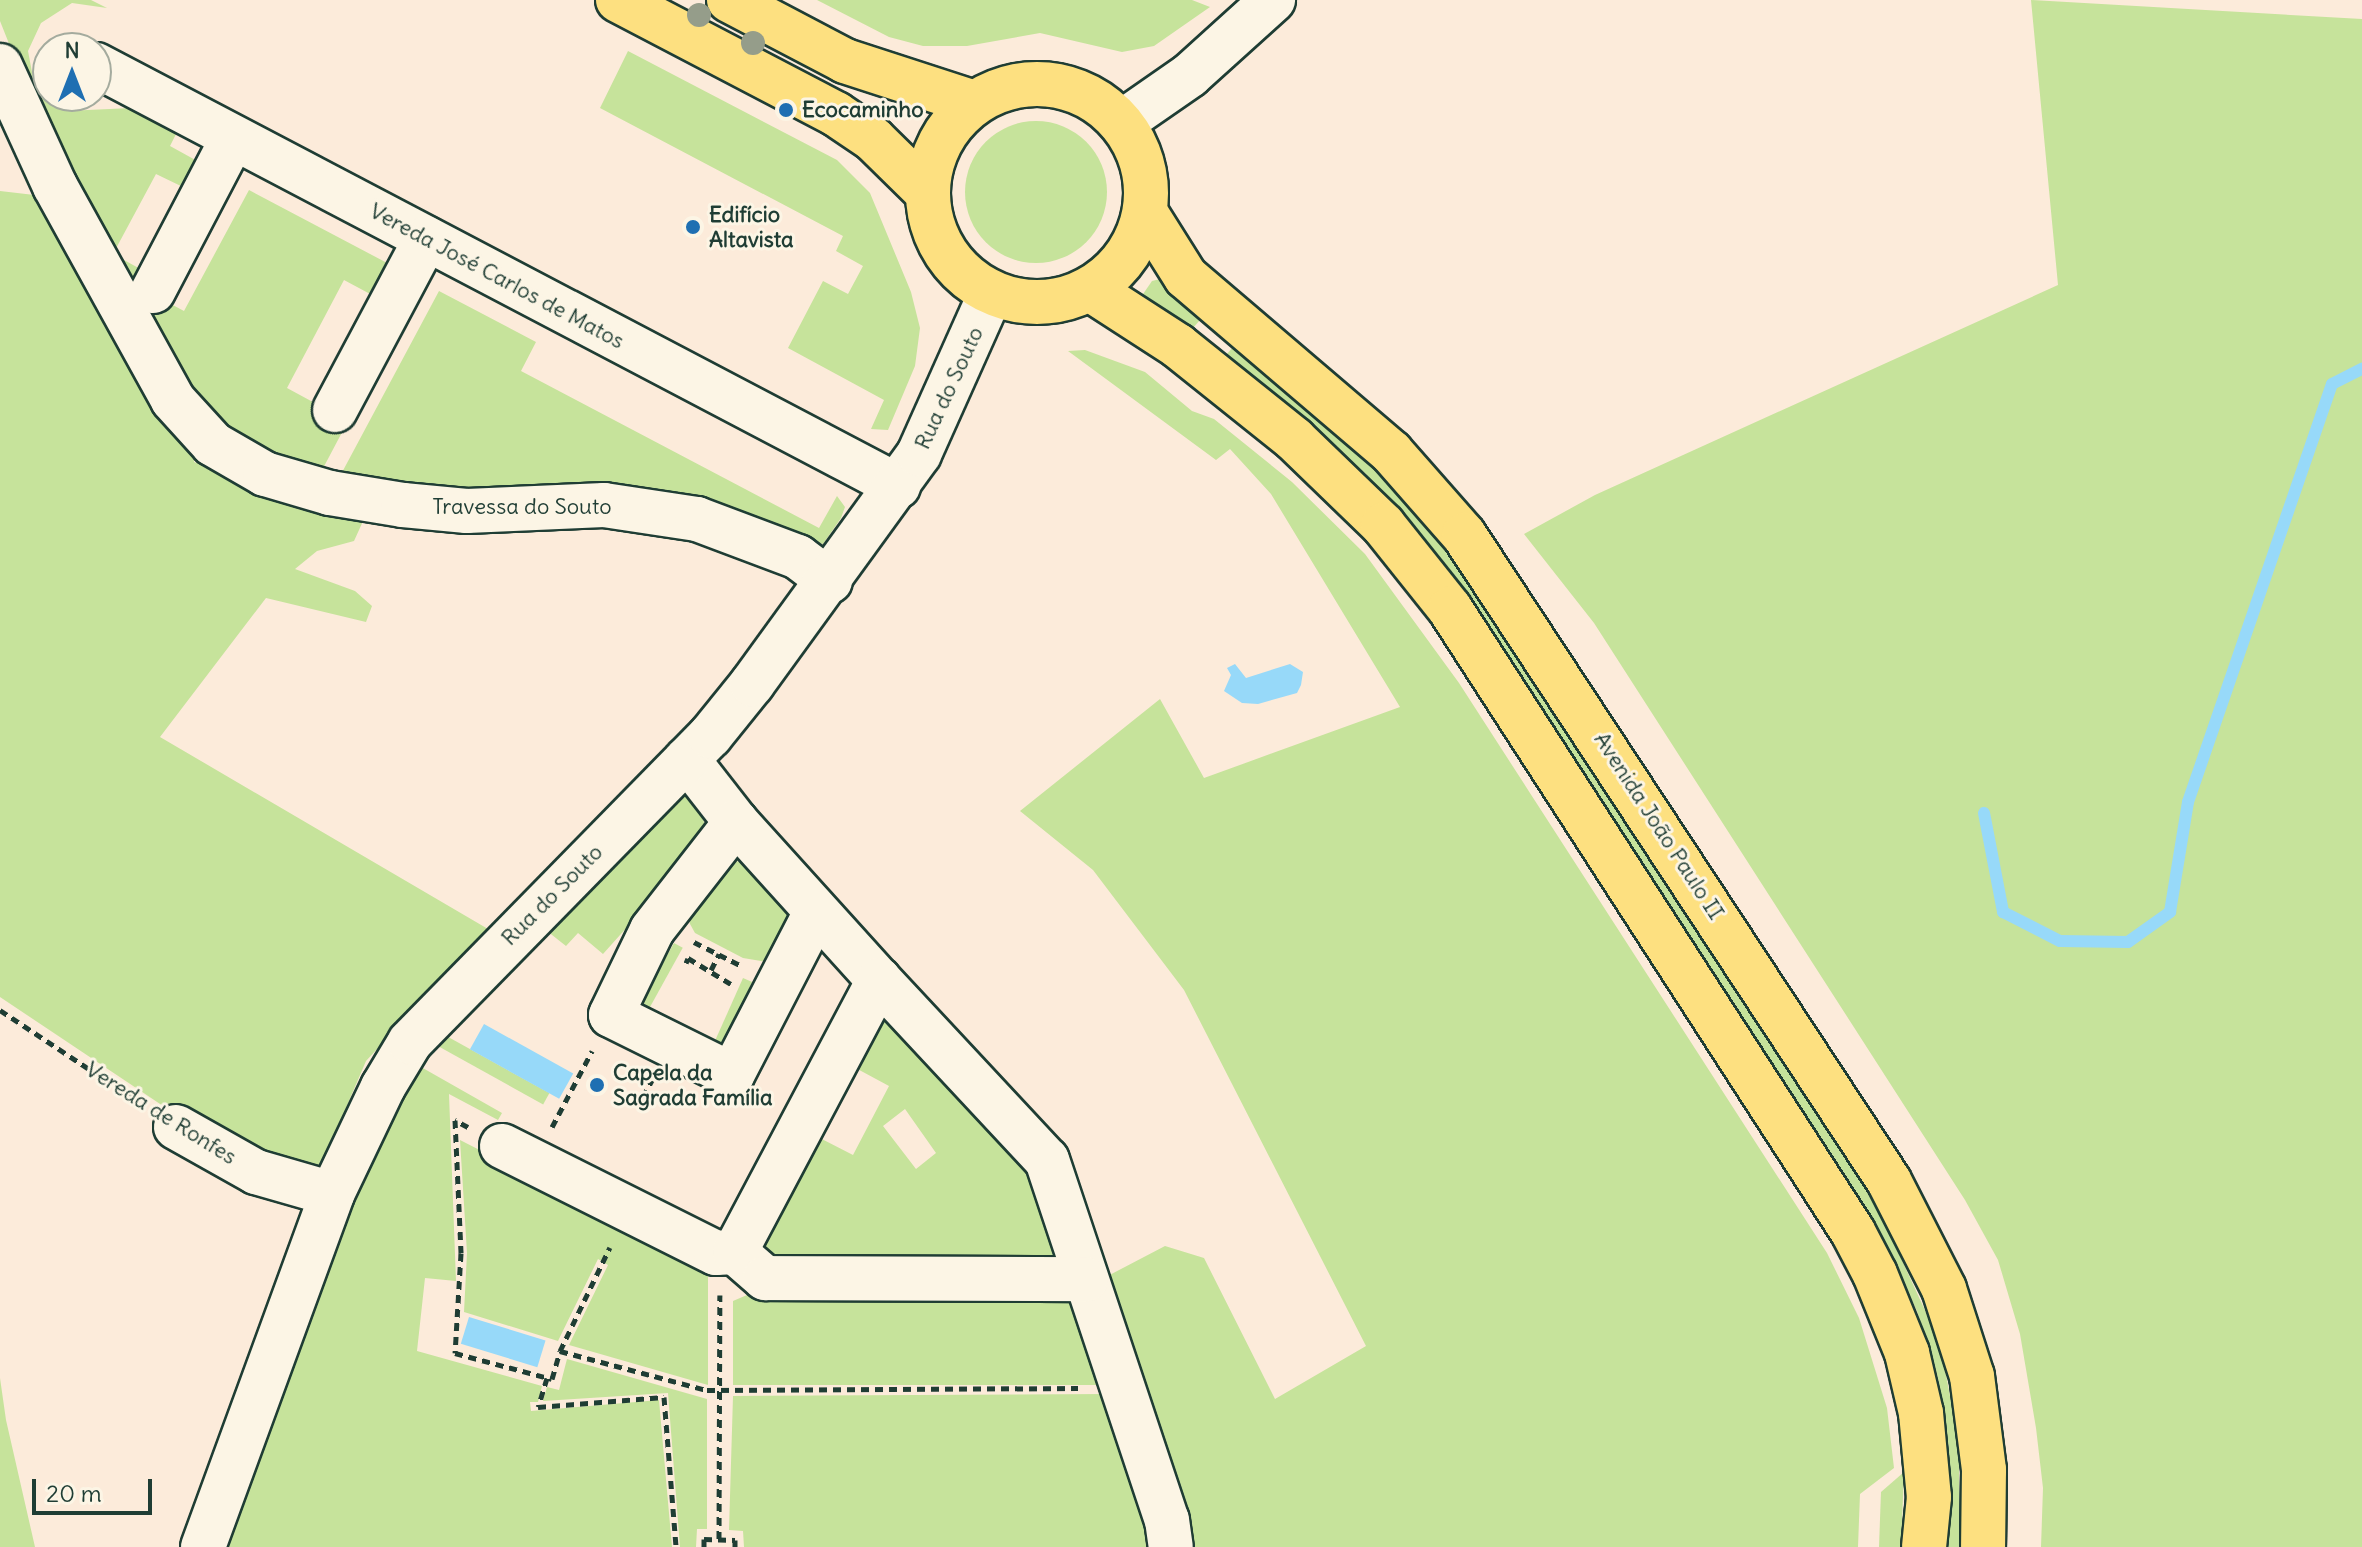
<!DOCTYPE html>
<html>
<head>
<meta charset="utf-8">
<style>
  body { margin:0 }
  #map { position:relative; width:2362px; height:1547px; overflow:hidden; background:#fcebda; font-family:Delius,sans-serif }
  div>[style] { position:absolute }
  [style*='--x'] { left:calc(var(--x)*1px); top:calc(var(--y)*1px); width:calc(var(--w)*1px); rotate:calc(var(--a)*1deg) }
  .green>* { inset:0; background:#c6e39b; transform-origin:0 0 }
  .round { border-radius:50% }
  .water>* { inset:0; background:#97d9f9; transform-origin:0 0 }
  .stream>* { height:12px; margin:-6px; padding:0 6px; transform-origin:6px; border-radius:6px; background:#97d9f9 }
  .path>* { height:5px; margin-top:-2.5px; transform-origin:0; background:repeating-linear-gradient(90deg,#1f3d34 0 8px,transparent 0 14px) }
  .roads { filter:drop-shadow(2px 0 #1f3d34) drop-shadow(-2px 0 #1f3d34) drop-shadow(0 2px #1f3d34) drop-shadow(0 -2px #1f3d34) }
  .minor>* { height:44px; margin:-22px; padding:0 22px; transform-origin:22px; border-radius:22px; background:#fcf5e5 }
  .major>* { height:44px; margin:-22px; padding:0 22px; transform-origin:22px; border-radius:22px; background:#fde080 }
  .major>.ring { margin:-22px; padding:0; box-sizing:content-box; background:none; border:44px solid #fde080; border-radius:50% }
  .trees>* { width:24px; height:24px; margin:-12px; border-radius:50%; background:#959d8a }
  .dots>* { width:22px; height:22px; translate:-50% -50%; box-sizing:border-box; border:4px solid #fcf5e5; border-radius:50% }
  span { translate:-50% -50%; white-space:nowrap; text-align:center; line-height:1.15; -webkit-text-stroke:6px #fcf5e5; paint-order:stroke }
  .poi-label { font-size:22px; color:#1f3d34; font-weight:700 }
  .left { translate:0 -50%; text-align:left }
  .street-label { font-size:22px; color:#1f3d34 }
  .north { position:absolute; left:32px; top:32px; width:80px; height:80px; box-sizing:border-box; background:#fcf5e5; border:2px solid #a4ab9e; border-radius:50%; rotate:0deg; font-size:22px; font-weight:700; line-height:32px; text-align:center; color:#1f3d34 }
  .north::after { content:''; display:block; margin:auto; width:28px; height:36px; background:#1f6fb2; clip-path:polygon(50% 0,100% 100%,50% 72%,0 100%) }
  .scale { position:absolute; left:32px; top:1479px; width:120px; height:36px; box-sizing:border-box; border:4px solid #1f3d34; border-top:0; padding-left:10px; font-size:24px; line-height:28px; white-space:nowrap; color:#1f3d34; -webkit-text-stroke:6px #fcf5e5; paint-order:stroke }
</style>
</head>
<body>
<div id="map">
  <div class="green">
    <i style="clip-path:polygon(0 0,91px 0,107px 8px,72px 3px,41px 23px,28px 51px,35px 88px,66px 111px,131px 108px,177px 132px,170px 146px,199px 162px,185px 188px,156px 174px,113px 254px,144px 271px,137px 286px,184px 311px,249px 190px,389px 264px,372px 295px,344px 280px,287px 388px,348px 421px,320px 474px,305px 473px,203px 419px,47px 139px,0 21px)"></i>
    <i style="clip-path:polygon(817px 0,1192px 0,1210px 7px,1154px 46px,1122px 52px,1040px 33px,967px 46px,923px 46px,889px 37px)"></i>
    <i style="clip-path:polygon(2031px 0,2362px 19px,2362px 1547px,2041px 1547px,2043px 1488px,2036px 1428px,2020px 1334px,1998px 1260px,1965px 1200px,1594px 623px,1524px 534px,1595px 495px,2058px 285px)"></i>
    <i style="clip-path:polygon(628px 51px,837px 160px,870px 193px,911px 292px,920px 328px,915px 366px,888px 430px,871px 429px,884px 400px,788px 348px,823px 281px,848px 294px,863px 266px,836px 251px,843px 236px,600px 108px)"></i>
    <i class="round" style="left:965px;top:121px;width:142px;height:142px"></i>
    <i style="clip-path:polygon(0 191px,43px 196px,195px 443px,194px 462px,364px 519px,354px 541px,317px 551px,295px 569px,355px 591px,372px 606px,366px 622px,266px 598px,160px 737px,488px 929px,366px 1061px,319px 1171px,196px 1128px,0 997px)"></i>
    <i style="clip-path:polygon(1160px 279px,1200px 320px,1193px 328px,1141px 297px,1152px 281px)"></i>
    <i style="clip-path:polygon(439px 291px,536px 342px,521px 371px,819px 528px,837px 496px,845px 507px,841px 518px,823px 544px,645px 495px,507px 495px,339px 478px)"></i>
    <i style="clip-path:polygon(1233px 347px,1368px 462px,1457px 561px,1877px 1206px,1940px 1343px,1959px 1444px,1959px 1547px,1948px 1547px,1949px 1450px,1938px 1378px,1917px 1311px,1871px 1216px,1470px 596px,1366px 474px,1226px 355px)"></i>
    <i style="clip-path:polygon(1085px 350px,1145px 372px,1192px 411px,1214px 419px,1292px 482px,1365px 554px,1459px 683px,1827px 1253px,1859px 1318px,1887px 1408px,1894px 1468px,1860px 1494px,1858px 1547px,1183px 1547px,1100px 1280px,1165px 1246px,1204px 1258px,1275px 1399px,1366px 1346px,1184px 990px,1093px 870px,1020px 811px,1160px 699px,1204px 778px,1400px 707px,1271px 494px,1230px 449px,1216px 460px,1068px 351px)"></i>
    <i style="clip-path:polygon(687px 792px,702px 807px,705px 831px,697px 849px,603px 954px,578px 933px,566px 946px,547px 931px)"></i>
    <i style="clip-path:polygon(726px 860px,749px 863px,791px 913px,767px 962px,743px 958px,695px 933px,690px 924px,688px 913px)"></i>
    <i style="left:674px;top:943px;width:10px;height:71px;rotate:29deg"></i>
    <i style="left:743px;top:978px;width:10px;height:71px;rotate:24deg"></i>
    <i style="clip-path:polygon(evenodd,891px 1015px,1027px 1158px,1058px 1258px,764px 1268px,753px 1254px,814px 1135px,853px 1155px,889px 1086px,850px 1065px,881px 1017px,891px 1015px,905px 1109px,936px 1153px,916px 1169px,883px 1126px,905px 1109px)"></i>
    <i style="left:441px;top:1033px;width:124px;height:13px;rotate:29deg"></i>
    <i style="clip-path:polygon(421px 1067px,502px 1113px,498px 1120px,449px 1094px,456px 1281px,425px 1278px,417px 1351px,542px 1386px,538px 1402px,530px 1402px,531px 1411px,659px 1400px,672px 1547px,228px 1547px,355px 1193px)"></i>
    <i style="clip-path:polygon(460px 1140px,708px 1267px,708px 1385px,569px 1345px,608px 1265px,598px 1259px,558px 1341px,464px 1312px,467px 1253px)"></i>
    <i style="clip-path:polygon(766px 1287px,1069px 1289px,1105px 1385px,733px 1385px,733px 1301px)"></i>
    <i style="clip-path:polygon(567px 1359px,707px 1399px,707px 1529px,697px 1529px,696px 1547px,680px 1547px,668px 1393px,543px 1401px,547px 1387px,559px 1390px)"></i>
    <i style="clip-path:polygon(0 1378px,6px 1420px,35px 1547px,0 1547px)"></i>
    <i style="clip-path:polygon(1108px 1394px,1158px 1547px,744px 1547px,743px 1531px,729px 1530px,733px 1396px)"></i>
    <i style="clip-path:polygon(1904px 1472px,1901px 1547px,1879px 1547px,1881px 1492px)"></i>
  </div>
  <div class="water">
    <i style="clip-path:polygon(1235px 664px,1246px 678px,1290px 664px,1303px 672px,1301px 685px,1297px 693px,1258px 704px,1242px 703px,1224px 691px,1231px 675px,1227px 668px)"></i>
    <i style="left:484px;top:1024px;width:102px;height:29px;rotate:29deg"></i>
    <i style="left:469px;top:1317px;width:80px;height:28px;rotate:17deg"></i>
  </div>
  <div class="stream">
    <i style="--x:1984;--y:813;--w:101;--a:79.1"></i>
    <i style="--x:2003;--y:912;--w:64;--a:27"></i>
    <i style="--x:2060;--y:941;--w:68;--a:0.8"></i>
    <i style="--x:2128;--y:942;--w:52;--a:-35.5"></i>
    <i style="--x:2170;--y:912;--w:111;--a:-80.7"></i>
    <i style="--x:2188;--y:802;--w:442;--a:-71"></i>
    <i style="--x:2332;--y:384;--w:34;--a:-27"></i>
  </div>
  <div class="path">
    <i style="--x:694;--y:942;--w:54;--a:26.6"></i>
    <i style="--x:686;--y:963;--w:5;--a:-68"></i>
    <i style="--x:688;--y:958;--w:50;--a:31.2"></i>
    <i style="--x:711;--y:970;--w:18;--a:-63"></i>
    <i style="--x:0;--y:1010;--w:170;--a:33.5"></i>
    <i style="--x:643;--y:1097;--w:19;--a:-62"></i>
    <i style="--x:468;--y:1127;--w:15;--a:-152"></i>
    <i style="--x:455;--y:1120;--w:133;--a:87.4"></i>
    <i style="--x:461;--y:1253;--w:100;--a:93.4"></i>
    <i style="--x:455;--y:1353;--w:100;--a:15"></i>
    <i style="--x:552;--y:1379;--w:29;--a:-74"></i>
    <i style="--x:560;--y:1351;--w:152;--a:14.9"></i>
    <i style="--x:707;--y:1390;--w:371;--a:-0.3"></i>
    <i style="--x:552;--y:1127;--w:86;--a:-62.2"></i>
    <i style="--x:560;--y:1351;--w:115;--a:-64.3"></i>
    <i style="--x:547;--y:1378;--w:30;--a:107"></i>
    <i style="--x:538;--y:1407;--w:126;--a:-4.5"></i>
    <i style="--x:664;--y:1397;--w:150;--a:85.4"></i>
    <i style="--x:719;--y:1539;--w:244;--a:-89.8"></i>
    <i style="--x:704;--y:1547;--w:8;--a:-90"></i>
    <i style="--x:704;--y:1539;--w:31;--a:2"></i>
    <i style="--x:735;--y:1540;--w:7;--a:90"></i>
  </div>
  <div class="roads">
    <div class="minor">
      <i style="--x:96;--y:65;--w:906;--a:27.7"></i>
      <i style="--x:0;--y:66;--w:132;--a:65.4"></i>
      <i style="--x:55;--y:186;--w:244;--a:61.1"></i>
      <i style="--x:173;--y:400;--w:59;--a:47.7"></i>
      <i style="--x:213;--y:444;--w:60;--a:30"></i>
      <i style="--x:265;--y:474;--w:68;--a:16.3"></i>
      <i style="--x:330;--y:493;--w:74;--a:9.3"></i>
      <i style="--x:403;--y:505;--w:64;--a:5.4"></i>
      <i style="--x:467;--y:511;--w:137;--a:-2.5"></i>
      <i style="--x:604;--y:505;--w:94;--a:8.6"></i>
      <i style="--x:697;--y:519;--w:108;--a:20.6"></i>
      <i style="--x:798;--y:557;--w:40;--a:37"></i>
      <i style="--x:1121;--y:123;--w:84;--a:-34.8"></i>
      <i style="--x:1190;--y:75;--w:112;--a:-42.1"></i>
      <i style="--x:153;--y:291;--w:173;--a:-62.4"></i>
      <i style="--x:335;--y:410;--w:194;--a:-62"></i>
      <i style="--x:687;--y:759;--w:80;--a:52.1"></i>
      <i style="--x:816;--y:912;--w:183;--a:117.3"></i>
      <i style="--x:732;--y:1075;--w:135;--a:-153.6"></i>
      <i style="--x:611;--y:1015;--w:94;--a:-64.2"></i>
      <i style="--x:652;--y:930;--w:137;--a:-52.1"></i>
      <i style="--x:736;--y:822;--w:213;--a:47.9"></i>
      <i style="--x:176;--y:1127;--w:92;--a:29.4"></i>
      <i style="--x:256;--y:1172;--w:79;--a:16.1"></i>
      <i style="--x:502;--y:1146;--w:239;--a:26.6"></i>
      <i style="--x:716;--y:1253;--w:19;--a:-3"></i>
      <i style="--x:735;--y:1252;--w:308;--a:-62.1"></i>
      <i style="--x:879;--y:980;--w:246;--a:47"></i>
      <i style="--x:1047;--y:1160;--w:379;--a:71.6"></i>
      <i style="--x:1167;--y:1520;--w:27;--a:82"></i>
      <i style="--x:735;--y:1252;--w:40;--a:41"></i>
      <i style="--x:765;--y:1278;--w:321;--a:0.2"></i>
      <i style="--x:203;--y:1547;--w:376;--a:-69.9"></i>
      <i style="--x:332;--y:1194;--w:119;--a:-64.5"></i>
      <i style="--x:383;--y:1087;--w:52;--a:-59"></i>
      <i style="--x:410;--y:1042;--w:429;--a:-45.6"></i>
      <i style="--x:710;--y:736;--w:67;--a:-51.1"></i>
      <i style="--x:752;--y:684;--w:284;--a:-54"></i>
      <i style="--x:919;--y:454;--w:176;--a:-65.9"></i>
    </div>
    <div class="major">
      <i style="--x:618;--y:0;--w:246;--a:27.6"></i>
      <i style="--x:836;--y:114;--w:45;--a:34"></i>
      <i style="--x:873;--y:139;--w:76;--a:44.5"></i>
      <i style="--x:729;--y:0;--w:131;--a:27.7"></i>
      <i style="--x:845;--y:61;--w:136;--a:18"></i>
      <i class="ring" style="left:928px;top:84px;width:174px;height:174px"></i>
      <i style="--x:1145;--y:212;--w:77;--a:57.8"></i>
      <i style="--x:1186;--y:277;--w:270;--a:40.5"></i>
      <i style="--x:1391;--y:452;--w:111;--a:48.7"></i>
      <i style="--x:1464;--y:535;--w:773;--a:56.66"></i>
      <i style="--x:1889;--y:1181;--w:121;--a:63"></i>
      <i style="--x:1944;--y:1289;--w:91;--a:72.2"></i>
      <i style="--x:1972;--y:1376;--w:95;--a:82.7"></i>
      <i style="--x:1984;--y:1470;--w:77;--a:90.7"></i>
      <i style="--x:1090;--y:289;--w:105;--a:32.9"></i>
      <i style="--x:1178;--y:346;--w:149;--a:38.7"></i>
      <i style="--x:1294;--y:439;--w:124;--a:44"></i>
      <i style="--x:1383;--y:525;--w:107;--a:51.4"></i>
      <i style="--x:1450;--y:609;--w:742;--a:57.1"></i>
      <i style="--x:1853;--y:1232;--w:47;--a:62.4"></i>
      <i style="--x:1875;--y:1274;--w:85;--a:67.9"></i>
      <i style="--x:1907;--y:1353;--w:62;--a:76.9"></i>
      <i style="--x:1921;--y:1413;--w:84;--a:84.6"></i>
      <i style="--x:1929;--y:1497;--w:50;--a:95.7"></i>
    </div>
  </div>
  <div class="trees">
    <i style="left:699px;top:15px"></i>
    <i style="left:753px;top:43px"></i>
  </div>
  <div class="dots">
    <i style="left:786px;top:110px;background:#1f6fb2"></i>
    <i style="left:693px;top:227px;background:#1f6fb2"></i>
    <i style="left:597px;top:1085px;background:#1f6fb2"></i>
  </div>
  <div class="poi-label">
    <span class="left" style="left:802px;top:110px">Ecocaminho</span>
    <span class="left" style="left:709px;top:227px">Edifício<br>Altavista</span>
    <span class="left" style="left:613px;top:1085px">Capela da<br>Sagrada Família</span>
  </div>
  <div class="street-label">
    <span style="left:497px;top:276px;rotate:28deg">Vereda José Carlos de Matos</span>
    <span style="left:949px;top:388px;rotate:-65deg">Rua do Souto</span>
    <span style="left:522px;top:507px">Travessa do Souto</span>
    <span style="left:1659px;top:826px;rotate:57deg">Avenida João Paulo II</span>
    <span style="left:552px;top:895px;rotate:-45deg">Rua do Souto</span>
    <span style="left:161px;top:1113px;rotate:32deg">Vereda de Ronfes</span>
  </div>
  <div class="north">N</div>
  <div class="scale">20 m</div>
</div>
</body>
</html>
